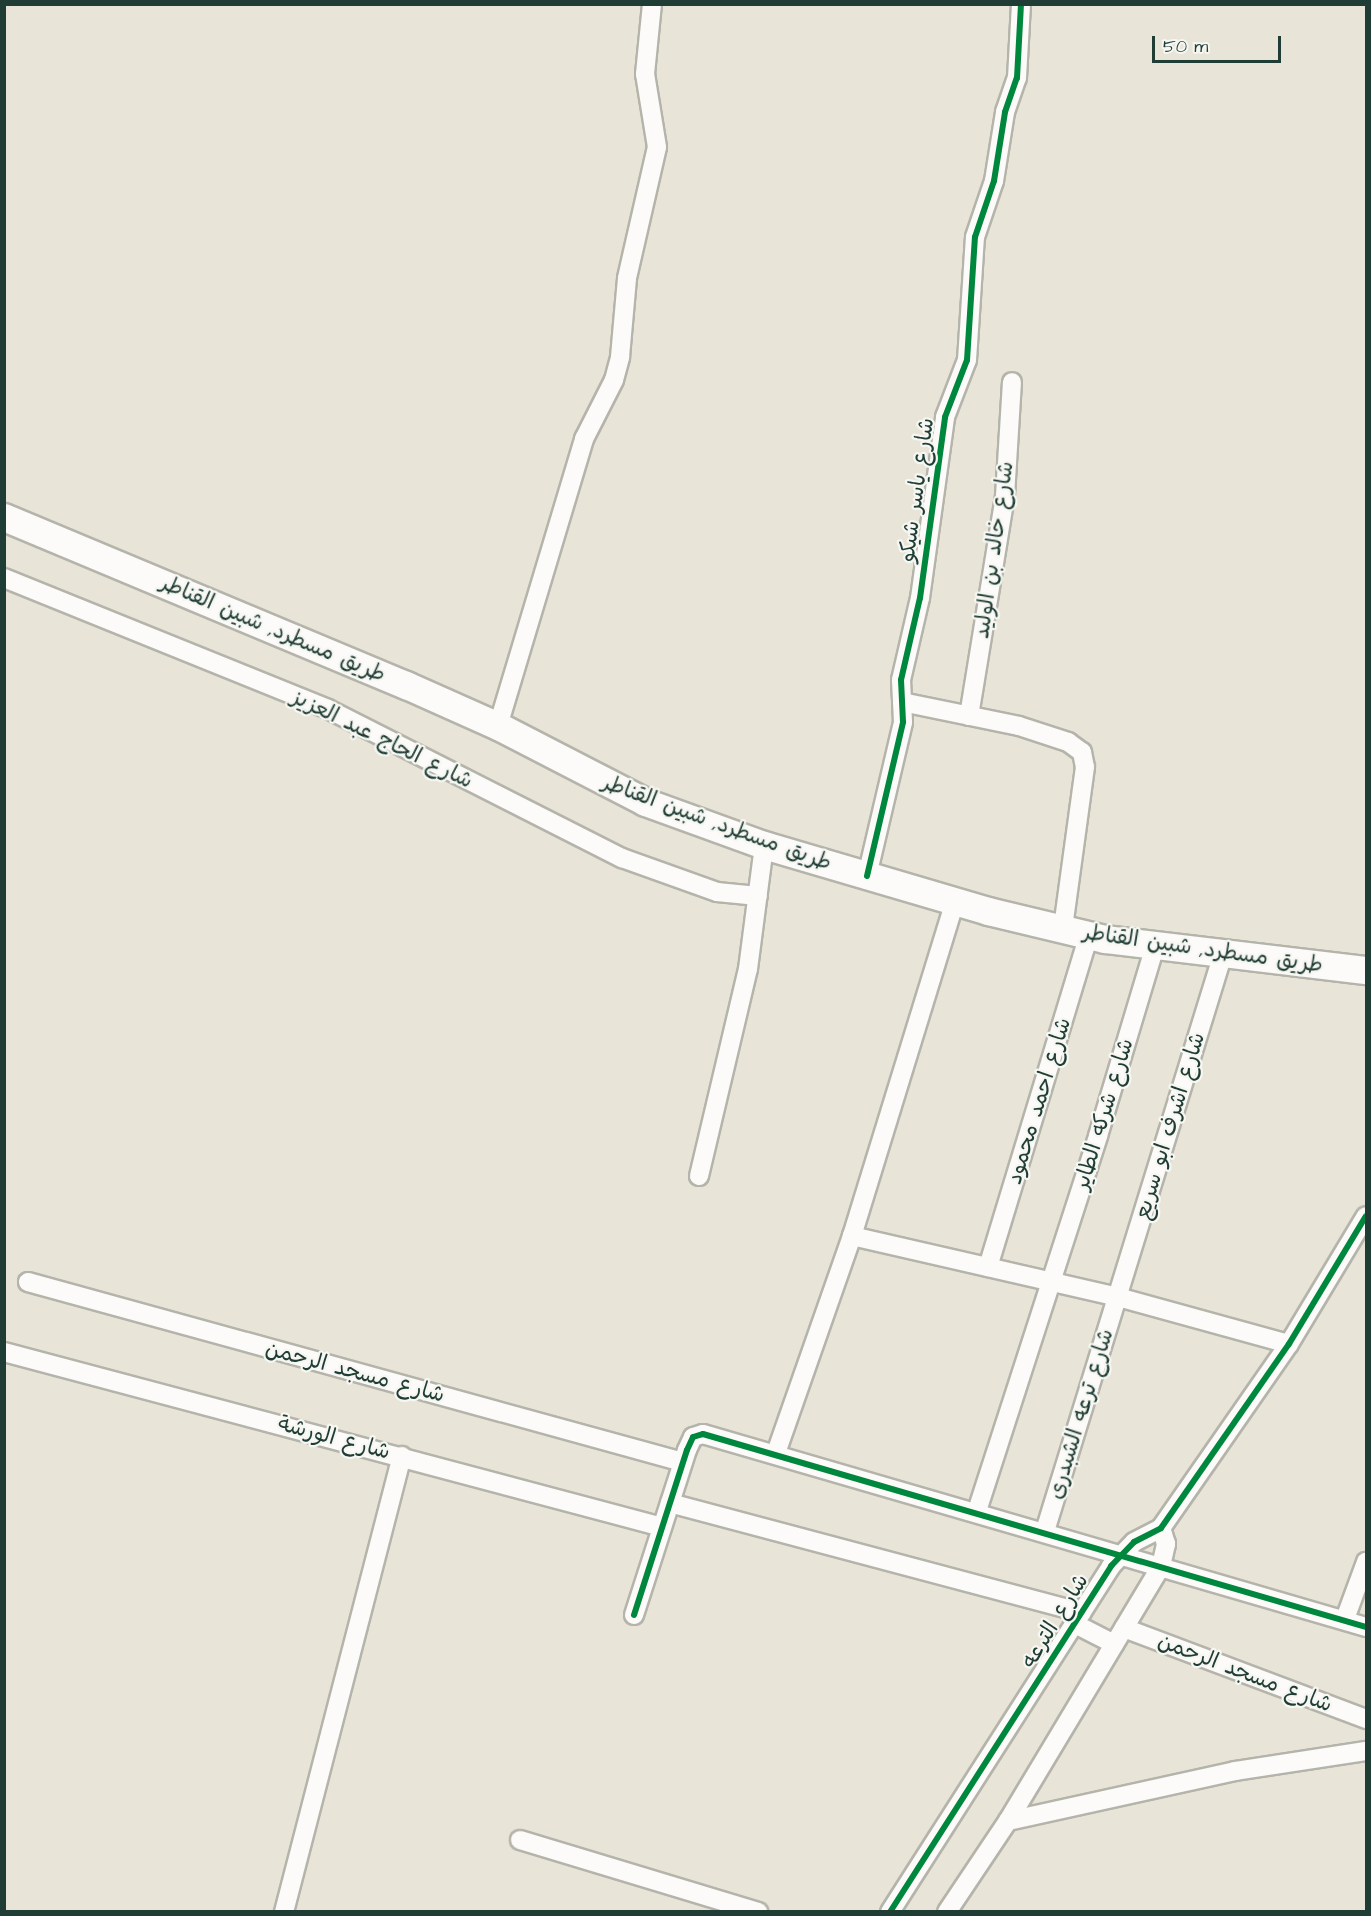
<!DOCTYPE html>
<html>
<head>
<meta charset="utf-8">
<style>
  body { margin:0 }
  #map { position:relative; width:1371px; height:1916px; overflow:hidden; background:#e8e4d7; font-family:"Architects Daughter","Playpen Sans Arabic",sans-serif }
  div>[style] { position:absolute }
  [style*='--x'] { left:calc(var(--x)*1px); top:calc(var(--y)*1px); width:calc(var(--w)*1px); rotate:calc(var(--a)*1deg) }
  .roads { filter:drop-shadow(2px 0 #b4b4ab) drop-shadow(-2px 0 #b4b4ab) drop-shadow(0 2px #b4b4ab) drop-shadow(0 -2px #b4b4ab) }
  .minor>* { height:18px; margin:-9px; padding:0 9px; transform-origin:9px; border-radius:9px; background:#fcfbf9 }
  .secondary>* { height:27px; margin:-13.5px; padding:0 13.5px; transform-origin:13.5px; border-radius:13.5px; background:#fcfbf9 }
  .cycleway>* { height:6px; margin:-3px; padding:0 3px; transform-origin:3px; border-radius:3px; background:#00873e }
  span { translate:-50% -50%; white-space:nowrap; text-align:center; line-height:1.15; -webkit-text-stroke:4.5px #f6f6f2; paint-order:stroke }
  .street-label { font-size:22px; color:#1f3d34 }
  .frame { position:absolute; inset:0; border:6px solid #1f3d34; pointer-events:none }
  .scale { position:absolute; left:1152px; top:36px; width:129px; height:27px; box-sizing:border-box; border:3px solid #1f3d34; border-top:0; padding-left:8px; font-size:18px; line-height:21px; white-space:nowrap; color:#1f3d34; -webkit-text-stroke:4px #f6f6f2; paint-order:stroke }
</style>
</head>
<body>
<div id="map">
  <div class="roads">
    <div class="minor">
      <i style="--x:4;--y:578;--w:349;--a:22"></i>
      <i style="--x:328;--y:709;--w:330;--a:26.9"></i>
      <i style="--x:622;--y:858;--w:101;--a:19.7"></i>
      <i style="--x:717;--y:892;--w:41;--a:5.6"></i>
      <i style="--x:902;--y:702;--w:119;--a:11.6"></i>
      <i style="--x:1019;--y:726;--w:52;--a:18.1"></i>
      <i style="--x:1068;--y:742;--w:17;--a:36"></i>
      <i style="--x:1082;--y:752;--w:15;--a:79"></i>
      <i style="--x:1085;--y:767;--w:162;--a:97.8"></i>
      <i style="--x:969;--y:716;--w:223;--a:-80.7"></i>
      <i style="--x:1005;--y:496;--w:114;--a:-86.5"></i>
      <i style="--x:498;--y:726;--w:300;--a:-73.3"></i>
      <i style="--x:584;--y:439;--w:66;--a:-63"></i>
      <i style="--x:614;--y:380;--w:24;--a:-75"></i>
      <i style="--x:620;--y:357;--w:79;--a:-84.9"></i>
      <i style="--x:627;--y:278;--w:134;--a:-77.1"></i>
      <i style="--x:657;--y:147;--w:74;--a:-99.3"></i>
      <i style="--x:645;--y:74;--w:70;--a:-84.3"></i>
      <i style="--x:867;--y:876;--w:158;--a:-76.8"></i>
      <i style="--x:903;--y:722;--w:42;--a:-92.7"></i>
      <i style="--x:901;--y:680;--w:84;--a:-77"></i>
      <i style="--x:920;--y:598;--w:183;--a:-82.1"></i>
      <i style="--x:945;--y:417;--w:61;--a:-68.9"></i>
      <i style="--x:967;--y:360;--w:123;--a:-86.3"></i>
      <i style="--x:975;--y:237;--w:59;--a:-71.3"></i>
      <i style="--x:994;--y:181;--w:70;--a:-80.9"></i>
      <i style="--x:1005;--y:112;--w:36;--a:-71"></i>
      <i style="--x:1017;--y:78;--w:74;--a:-86.9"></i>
      <i style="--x:699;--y:1176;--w:213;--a:-76.7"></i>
      <i style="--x:748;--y:969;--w:125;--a:-82.6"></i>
      <i style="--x:852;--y:1236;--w:273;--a:12.9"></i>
      <i style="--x:1118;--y:1297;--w:177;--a:15.4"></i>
      <i style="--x:988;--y:1267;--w:347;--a:-73.1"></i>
      <i style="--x:28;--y:1282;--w:679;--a:15.37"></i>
      <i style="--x:4;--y:1352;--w:681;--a:14.89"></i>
      <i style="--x:776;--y:1453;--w:230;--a:-70.7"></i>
      <i style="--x:852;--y:1236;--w:350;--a:-72.9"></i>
      <i style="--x:670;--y:1503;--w:426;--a:14.9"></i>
      <i style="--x:977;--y:1511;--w:394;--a:-72.1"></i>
      <i style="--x:1098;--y:1136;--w:198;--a:-73.3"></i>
      <i style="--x:1045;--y:1531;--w:604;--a:-72.86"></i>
      <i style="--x:634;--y:1615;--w:173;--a:-72.2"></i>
      <i style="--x:687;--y:1450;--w:14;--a:-65"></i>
      <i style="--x:693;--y:1437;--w:10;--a:-17"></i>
      <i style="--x:703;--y:1434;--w:691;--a:16.23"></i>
      <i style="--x:1345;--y:1619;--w:61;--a:-69.8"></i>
      <i style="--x:1075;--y:1624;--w:44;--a:27.1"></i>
      <i style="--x:1124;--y:1628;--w:259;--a:20.6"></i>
      <i style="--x:1008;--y:1821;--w:232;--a:-12.4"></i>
      <i style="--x:1235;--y:1771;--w:133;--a:-8.7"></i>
      <i style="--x:520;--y:1840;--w:249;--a:16.8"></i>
      <i style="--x:284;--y:1912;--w:471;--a:-75.5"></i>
      <i style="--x:890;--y:1912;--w:411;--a:-57.4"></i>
      <i style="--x:1111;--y:1566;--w:33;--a:-46"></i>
      <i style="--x:1134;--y:1542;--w:30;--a:-27"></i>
      <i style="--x:1161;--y:1528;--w:224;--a:-55.2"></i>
      <i style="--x:1289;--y:1344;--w:149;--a:-59"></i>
      <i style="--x:947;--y:1912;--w:110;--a:-56.2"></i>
      <i style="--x:1008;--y:1821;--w:297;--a:-59"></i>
      <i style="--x:1161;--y:1566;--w:23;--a:-77"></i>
      <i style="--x:1166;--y:1544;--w:17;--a:-107"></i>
    </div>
    <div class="secondary">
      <i style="--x:4;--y:517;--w:436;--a:22.7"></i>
      <i style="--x:406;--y:685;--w:101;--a:24"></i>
      <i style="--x:498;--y:726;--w:165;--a:27.3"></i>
      <i style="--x:645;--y:802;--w:127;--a:19.9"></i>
      <i style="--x:764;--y:845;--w:234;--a:16.4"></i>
      <i style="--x:988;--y:911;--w:120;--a:13.5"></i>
      <i style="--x:1105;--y:939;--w:263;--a:6.8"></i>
    </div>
  </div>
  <div class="cycleway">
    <i style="--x:867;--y:876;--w:158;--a:-76.8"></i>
    <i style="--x:903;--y:722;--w:42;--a:-92.7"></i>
    <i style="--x:901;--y:680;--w:84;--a:-77"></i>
    <i style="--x:920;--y:598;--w:183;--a:-82.1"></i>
    <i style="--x:945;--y:417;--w:61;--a:-68.9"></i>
    <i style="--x:967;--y:360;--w:123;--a:-86.3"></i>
    <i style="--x:975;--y:237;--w:59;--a:-71.3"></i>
    <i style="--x:994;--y:181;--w:70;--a:-80.9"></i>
    <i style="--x:1005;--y:112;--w:36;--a:-71"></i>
    <i style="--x:1017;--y:78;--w:74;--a:-86.9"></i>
    <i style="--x:634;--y:1615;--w:173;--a:-72.2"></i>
    <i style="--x:687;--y:1450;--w:14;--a:-65"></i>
    <i style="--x:693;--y:1437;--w:10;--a:-17"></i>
    <i style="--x:703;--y:1434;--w:691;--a:16.23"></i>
    <i style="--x:890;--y:1912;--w:411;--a:-57.4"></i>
    <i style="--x:1111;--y:1566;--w:33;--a:-46"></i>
    <i style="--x:1134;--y:1542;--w:30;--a:-27"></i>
    <i style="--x:1161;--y:1528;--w:224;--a:-55.2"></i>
    <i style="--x:1289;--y:1344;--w:149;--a:-59"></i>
  </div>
  <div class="street-label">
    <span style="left:917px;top:490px;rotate:-82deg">شارع ياسر شيكو</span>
    <span style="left:994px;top:550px;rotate:-82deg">شارع خالد بن الوليد</span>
    <span style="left:273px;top:629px;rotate:23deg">طريق مسطرد, شبين القناطر</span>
    <span style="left:382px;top:739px;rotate:26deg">شارع الحاج عبد العزيز</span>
    <span style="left:717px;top:823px;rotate:20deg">طريق مسطرد, شبين القناطر</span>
    <span style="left:1203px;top:949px;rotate:8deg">طريق مسطرد, شبين القناطر</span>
    <span style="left:1039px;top:1101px;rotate:-73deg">شارع احمد محمود</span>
    <span style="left:1104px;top:1114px;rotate:-73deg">شارع شركه الطاير</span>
    <span style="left:1170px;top:1126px;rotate:-73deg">شارع اشرف ابو سريع</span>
    <span style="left:355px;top:1372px;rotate:15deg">شارع مسجد الرحمن</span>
    <span style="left:1081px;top:1414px;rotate:-73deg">شارع ترعه الشبدرى</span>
    <span style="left:334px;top:1438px;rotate:15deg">شارع الورشة</span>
    <span style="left:1055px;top:1621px;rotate:-58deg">شارع الترعه</span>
    <span style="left:1245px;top:1673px;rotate:21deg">شارع مسجد الرحمن</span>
  </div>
  <div class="frame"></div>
  <div class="scale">50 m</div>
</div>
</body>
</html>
